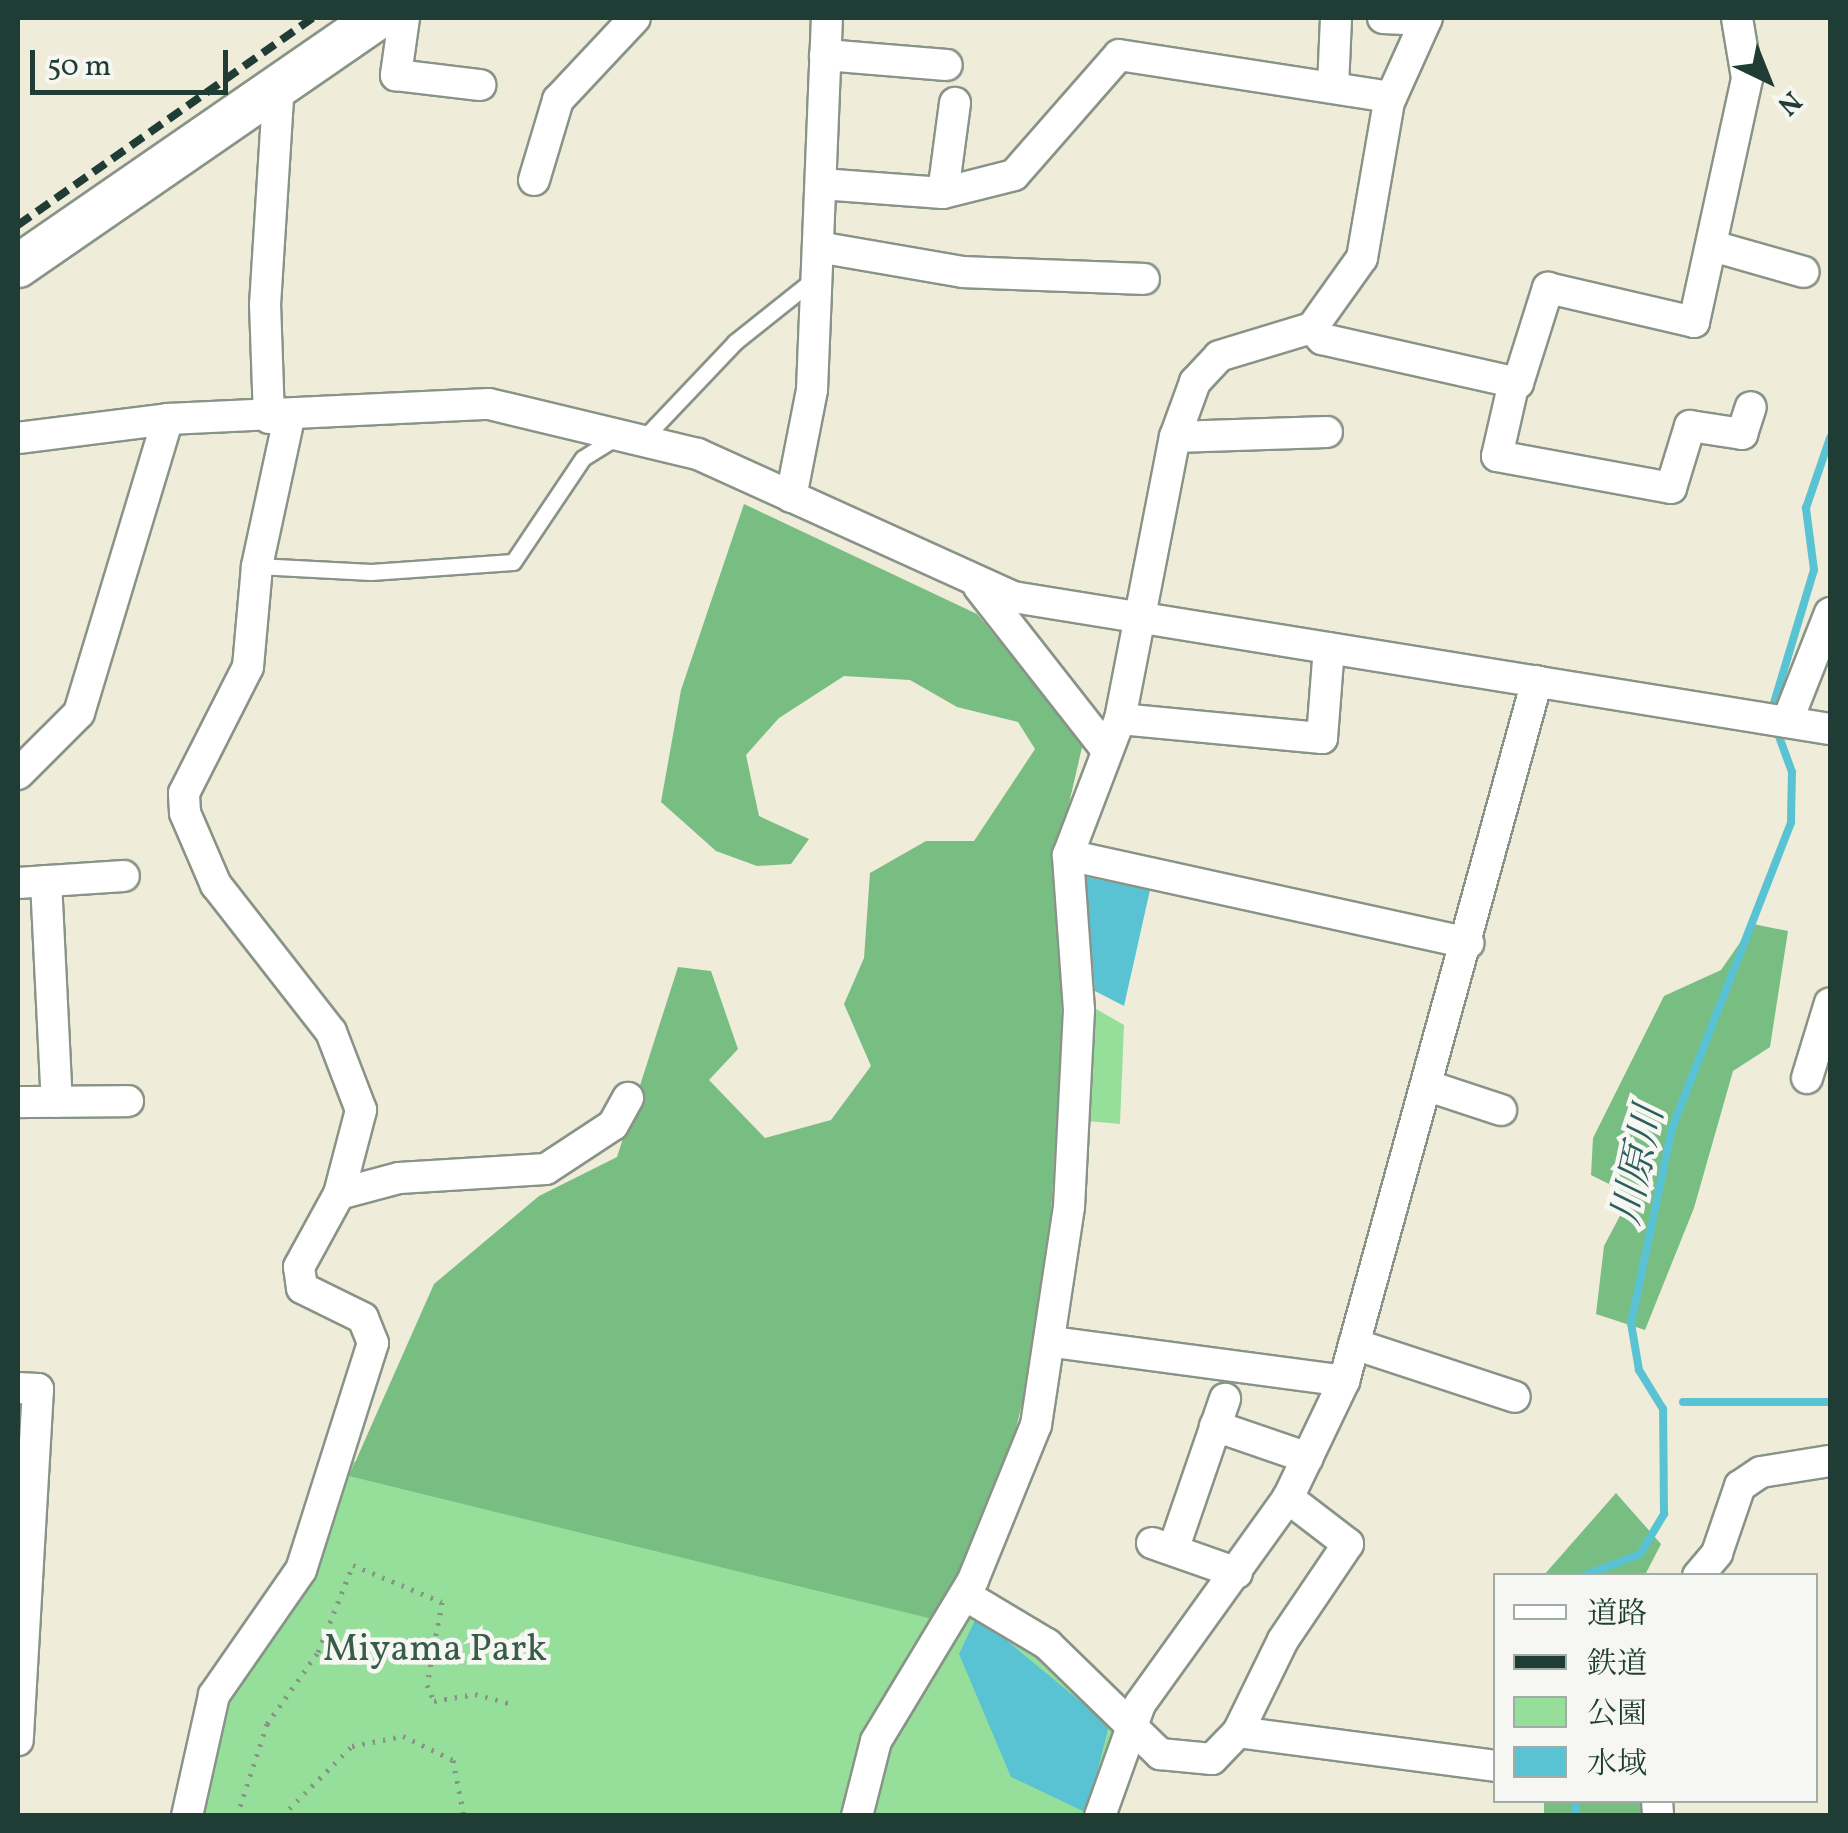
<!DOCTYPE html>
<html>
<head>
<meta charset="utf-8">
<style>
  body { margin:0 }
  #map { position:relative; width:1848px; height:1833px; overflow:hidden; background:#f0ecda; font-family:Vollkorn,"Noto Serif JP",serif }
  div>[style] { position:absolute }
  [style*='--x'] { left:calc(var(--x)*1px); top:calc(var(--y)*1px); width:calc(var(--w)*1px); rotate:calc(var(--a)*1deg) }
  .green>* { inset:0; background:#95df9b }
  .forest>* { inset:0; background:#78be83; transform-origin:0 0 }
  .water>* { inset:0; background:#59c3d4 }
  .stream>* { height:8px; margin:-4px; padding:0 4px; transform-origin:4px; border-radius:4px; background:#59c3d4 }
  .path>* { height:5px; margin-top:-2.5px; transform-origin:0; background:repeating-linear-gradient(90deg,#889487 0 2.5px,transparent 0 10.5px) }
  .roads { filter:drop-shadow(2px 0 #889487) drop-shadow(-2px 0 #889487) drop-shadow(0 2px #889487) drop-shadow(0 -2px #889487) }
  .lane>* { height:15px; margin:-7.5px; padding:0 7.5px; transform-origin:7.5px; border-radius:7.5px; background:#fff }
  .street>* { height:30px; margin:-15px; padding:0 15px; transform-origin:15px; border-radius:15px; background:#fff }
  .secondary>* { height:42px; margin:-21px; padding:0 21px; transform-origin:21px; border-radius:21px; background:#fff }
  .rail>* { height:8px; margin-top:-4px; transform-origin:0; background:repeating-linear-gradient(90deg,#1f3d34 0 15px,transparent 0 23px) }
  span { translate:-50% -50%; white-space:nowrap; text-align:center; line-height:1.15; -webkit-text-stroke:9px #f6f6f2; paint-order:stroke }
  .park-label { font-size:38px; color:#375d49 }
  .water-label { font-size:40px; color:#2e5e5c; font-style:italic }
  .frame { position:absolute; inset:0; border:20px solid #1f3d34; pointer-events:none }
  .legend { position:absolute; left:1493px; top:1573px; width:325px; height:230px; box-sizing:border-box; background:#f6f6f2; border:2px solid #a0aca6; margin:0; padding:12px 18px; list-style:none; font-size:30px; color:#1f3d34 }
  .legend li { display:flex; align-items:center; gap:20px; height:50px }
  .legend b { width:50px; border:2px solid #a0aca6 }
  .north { position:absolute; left:1718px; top:30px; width:100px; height:100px; -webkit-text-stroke:8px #f6f6f2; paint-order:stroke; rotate:137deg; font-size:28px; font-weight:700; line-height:40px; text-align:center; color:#1f3d34 }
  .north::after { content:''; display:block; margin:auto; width:35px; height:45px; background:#1f3d34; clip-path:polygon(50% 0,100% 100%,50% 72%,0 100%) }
  .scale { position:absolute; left:30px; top:50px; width:198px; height:45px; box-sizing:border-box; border:5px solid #1f3d34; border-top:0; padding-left:12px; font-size:30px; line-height:35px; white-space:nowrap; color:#1f3d34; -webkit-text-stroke:8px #f6f6f2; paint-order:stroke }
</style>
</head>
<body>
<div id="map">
  <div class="green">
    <i style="clip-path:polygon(1091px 1006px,1124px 1025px,1120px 1124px,1076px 1120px)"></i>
    <i style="clip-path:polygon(343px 1459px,965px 1608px,1039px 1650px,1120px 1730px,1094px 1815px,193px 1816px,222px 1712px)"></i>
  </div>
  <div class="forest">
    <i style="clip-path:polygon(744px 504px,977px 614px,1083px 743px,1058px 851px,1062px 1027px,1046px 1303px,1000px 1496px,949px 1623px,349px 1476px,434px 1284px,539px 1196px,617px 1157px,678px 967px,711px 971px,738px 1049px,709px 1080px,765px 1138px,831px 1120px,871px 1066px,844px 1004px,864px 958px,870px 873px,926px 841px,974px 841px,1035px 749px,1018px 722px,957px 707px,910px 680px,844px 676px,779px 718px,746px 755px,759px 816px,809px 839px,791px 864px,757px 866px,716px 851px,661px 802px,681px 690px)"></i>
    <i style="clip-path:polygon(1753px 924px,1788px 931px,1770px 1047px,1733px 1071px,1694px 1208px,1645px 1330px,1596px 1314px,1604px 1246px,1631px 1195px,1591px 1175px,1593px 1138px,1664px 996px,1721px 970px)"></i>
    <i style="clip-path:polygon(1616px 1493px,1661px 1544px,1645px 1575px,1544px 1575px)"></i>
    <i style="left:1544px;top:1801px;width:103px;height:14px"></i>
  </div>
  <div class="water">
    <i style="clip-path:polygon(1086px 877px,1150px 890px,1124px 1006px,1095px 991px)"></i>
    <i style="clip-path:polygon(977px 1616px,1109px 1725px,1087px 1813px,1011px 1777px,959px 1654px)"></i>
  </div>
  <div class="stream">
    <i style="--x:1774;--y:703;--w:139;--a:-73.3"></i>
    <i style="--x:1814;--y:570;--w:63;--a:-97.4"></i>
    <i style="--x:1806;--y:508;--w:74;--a:-71.1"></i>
    <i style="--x:1683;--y:1402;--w:147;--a:0"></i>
    <i style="--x:1583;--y:1576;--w:61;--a:-21.1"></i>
    <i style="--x:1640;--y:1554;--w:47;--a:-59"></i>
    <i style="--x:1664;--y:1514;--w:105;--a:-90.5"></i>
    <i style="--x:1663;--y:1409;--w:46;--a:-121.6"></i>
    <i style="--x:1639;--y:1370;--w:48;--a:-99.7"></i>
    <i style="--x:1631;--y:1323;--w:199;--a:-78.1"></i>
    <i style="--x:1672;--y:1128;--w:328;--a:-68.7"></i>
    <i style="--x:1791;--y:822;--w:50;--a:-88.9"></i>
    <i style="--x:1792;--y:772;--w:38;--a:-110"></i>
    <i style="--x:1576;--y:1816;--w:16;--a:-90"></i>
  </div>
  <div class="path">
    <i style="--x:237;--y:1816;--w:97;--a:-71.9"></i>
    <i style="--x:267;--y:1724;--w:88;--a:-54.7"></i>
    <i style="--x:318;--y:1652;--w:94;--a:-68.1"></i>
    <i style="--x:353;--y:1565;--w:96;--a:22.6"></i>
    <i style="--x:442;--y:1602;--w:84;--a:100.2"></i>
    <i style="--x:427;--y:1685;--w:17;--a:66"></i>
    <i style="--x:434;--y:1701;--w:42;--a:-9.7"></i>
    <i style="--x:475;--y:1694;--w:35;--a:15"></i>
    <i style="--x:282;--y:1816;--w:99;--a:-45"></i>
    <i style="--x:352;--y:1746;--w:52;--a:-11.1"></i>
    <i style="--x:403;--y:1736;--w:55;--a:25.6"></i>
    <i style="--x:453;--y:1760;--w:57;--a:78.9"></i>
  </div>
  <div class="roads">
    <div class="lane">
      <i style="--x:644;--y:438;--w:132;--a:-46.5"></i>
      <i style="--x:735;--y:342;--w:101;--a:-38.6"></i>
      <i style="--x:257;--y:566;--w:114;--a:3"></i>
      <i style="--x:371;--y:572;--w:142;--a:-4"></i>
      <i style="--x:513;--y:562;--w:125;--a:-56.1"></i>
      <i style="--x:583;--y:458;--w:39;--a:-32"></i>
    </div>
    <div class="street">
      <i style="--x:404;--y:18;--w:58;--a:98"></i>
      <i style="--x:396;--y:75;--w:85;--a:6.8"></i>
      <i style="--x:1383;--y:18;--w:43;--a:2.7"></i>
      <i style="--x:825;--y:55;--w:122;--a:4.7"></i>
      <i style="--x:1333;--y:87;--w:69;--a:-87.5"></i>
      <i style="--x:534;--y:180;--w:84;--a:-73.3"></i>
      <i style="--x:558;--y:100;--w:112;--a:-46.8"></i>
      <i style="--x:821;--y:184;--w:122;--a:4.2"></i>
      <i style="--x:943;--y:193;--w:73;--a:-14.2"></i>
      <i style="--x:1014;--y:175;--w:159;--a:-48.8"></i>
      <i style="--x:1119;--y:55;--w:275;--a:8.8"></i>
      <i style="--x:943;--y:193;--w:91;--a:-82.4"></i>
      <i style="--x:818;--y:247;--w:147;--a:9.8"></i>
      <i style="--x:963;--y:272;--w:181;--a:2.2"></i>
      <i style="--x:1716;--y:247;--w:91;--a:15.9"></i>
      <i style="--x:1312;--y:328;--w:15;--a:48"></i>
      <i style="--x:1322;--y:339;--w:201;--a:12.7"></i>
      <i style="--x:1518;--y:383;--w:100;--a:-72.5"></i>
      <i style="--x:1548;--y:288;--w:150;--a:13.1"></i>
      <i style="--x:1694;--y:322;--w:250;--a:-77.7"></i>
      <i style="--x:1747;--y:78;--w:61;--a:-99.5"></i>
      <i style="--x:1514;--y:382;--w:76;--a:102.9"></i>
      <i style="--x:1497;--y:456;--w:177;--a:10.4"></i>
      <i style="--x:1671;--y:488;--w:65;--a:-73"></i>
      <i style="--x:1690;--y:426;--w:53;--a:8.7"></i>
      <i style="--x:1742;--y:434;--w:28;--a:-72"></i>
      <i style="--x:269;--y:418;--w:113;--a:-92"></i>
      <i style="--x:265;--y:305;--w:220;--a:-86.4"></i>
      <i style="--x:1175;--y:437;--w:152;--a:-1.9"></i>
      <i style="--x:18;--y:438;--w:151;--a:-7.2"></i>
      <i style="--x:168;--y:419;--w:321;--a:-2.7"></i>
      <i style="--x:489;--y:404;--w:215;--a:13.5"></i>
      <i style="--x:698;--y:454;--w:346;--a:24.4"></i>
      <i style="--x:1013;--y:597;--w:828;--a:9.18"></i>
      <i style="--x:791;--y:497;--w:109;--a:-78.9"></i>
      <i style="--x:812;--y:390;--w:372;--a:-87.7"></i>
      <i style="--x:979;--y:587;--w:207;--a:51.9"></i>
      <i style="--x:1120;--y:719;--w:203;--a:5.4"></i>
      <i style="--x:1322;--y:738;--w:90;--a:-85.6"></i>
      <i style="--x:1787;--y:722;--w:117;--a:-68.5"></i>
      <i style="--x:18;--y:774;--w:86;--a:-45"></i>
      <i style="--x:79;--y:713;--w:307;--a:-73.2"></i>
      <i style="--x:1068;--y:855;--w:410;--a:12.4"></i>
      <i style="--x:46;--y:881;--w:221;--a:87.2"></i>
      <i style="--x:18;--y:883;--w:106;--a:-3.8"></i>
      <i style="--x:1807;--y:1078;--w:78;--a:-73"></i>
      <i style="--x:1428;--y:1086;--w:77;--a:18.2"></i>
      <i style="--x:18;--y:1102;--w:110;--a:-0.5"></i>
      <i style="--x:339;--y:1194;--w:62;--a:-14.9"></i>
      <i style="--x:399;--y:1178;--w:147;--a:-3.5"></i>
      <i style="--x:546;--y:1169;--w:80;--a:-33.3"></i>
      <i style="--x:613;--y:1125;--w:31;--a:-61"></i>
      <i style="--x:1053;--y:1342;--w:294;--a:7.6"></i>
      <i style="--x:1354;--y:1344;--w:169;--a:18.2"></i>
      <i style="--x:18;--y:1388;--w:20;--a:3"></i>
      <i style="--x:38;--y:1389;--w:352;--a:93.3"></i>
      <i style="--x:1215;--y:1426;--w:98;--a:19"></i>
      <i style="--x:1152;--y:1543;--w:90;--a:19.4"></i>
      <i style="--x:1173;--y:1550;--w:160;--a:-71"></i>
      <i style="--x:1698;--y:1576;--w:30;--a:-50"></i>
      <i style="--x:1717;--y:1553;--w:71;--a:-71.1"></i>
      <i style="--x:1740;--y:1486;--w:25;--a:-34"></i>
      <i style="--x:1761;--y:1472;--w:70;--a:-9.1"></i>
      <i style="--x:965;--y:1595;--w:96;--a:30.9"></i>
      <i style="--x:1047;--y:1644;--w:158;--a:44.2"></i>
      <i style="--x:1160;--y:1754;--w:52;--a:5.5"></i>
      <i style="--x:1212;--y:1759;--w:37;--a:-46"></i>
      <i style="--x:1238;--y:1732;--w:102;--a:-63.9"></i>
      <i style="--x:1283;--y:1640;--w:116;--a:-55.9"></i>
      <i style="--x:1348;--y:1544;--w:76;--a:-142.5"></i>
      <i style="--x:1238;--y:1732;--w:260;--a:7.5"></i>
      <i style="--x:1657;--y:1800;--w:16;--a:86"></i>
      <i style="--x:187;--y:1816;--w:124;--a:-77.4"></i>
      <i style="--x:214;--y:1695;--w:152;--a:-55.2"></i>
      <i style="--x:301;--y:1570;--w:238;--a:-72.4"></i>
      <i style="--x:373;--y:1343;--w:27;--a:-112"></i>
      <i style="--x:363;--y:1318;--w:68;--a:-153.8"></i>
      <i style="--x:302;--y:1288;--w:21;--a:-98"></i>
      <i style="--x:299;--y:1267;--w:83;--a:-61.3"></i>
      <i style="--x:339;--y:1194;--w:87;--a:-75.3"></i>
      <i style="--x:361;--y:1110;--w:84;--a:-111"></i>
      <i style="--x:331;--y:1032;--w:187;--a:-128"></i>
      <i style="--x:216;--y:885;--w:78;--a:-113.3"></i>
      <i style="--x:185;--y:813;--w:20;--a:-93"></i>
      <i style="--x:184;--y:793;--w:141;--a:-63.1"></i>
      <i style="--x:248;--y:667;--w:101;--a:-84.9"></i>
      <i style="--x:257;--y:566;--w:151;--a:-77.8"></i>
      <i style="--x:857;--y:1816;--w:77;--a:-75.8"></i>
      <i style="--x:876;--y:1741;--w:188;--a:-58.9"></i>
      <i style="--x:973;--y:1580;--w:167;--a:-67.9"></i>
      <i style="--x:1036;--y:1425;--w:220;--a:-81.4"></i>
      <i style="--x:1069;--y:1207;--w:197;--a:-87.1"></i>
      <i style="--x:1079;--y:1010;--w:155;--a:-94.1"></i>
      <i style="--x:1068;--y:855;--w:146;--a:-69.1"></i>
      <i style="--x:1120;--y:719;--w:287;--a:-79"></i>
      <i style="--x:1175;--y:437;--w:59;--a:-70"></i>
      <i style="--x:1195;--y:382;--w:35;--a:-47"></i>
      <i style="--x:1219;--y:356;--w:97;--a:-16.8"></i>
      <i style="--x:1312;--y:328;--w:86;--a:-54.5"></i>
      <i style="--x:1362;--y:258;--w:158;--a:-80.2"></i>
      <i style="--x:1389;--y:102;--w:92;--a:-65.7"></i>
      <i style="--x:1100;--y:1816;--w:119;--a:-70.3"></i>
      <i style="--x:1140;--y:1704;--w:254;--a:-54.3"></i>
      <i style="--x:1288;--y:1498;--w:130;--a:-64.4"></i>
      <i style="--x:1344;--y:1381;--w:726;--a:-74.59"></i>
    </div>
    <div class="secondary">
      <i style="--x:18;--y:266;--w:436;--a:-34.6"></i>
    </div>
  </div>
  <div class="rail">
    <i style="--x:18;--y:225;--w:360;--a:-35.1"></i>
  </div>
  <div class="park-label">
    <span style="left:435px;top:1651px">Miyama Park</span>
  </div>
  <div class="water-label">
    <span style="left:1640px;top:1166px;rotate:-78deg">川原川</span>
  </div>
  <div class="frame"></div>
  <ul class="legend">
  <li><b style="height:12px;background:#fff"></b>道路</li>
  <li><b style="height:12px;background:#1f3d34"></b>鉄道</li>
  <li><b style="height:28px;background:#95df9b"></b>公園</li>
  <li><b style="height:28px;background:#59c3d4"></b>水域</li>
  </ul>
  <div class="north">N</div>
  <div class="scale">50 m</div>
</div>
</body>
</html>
